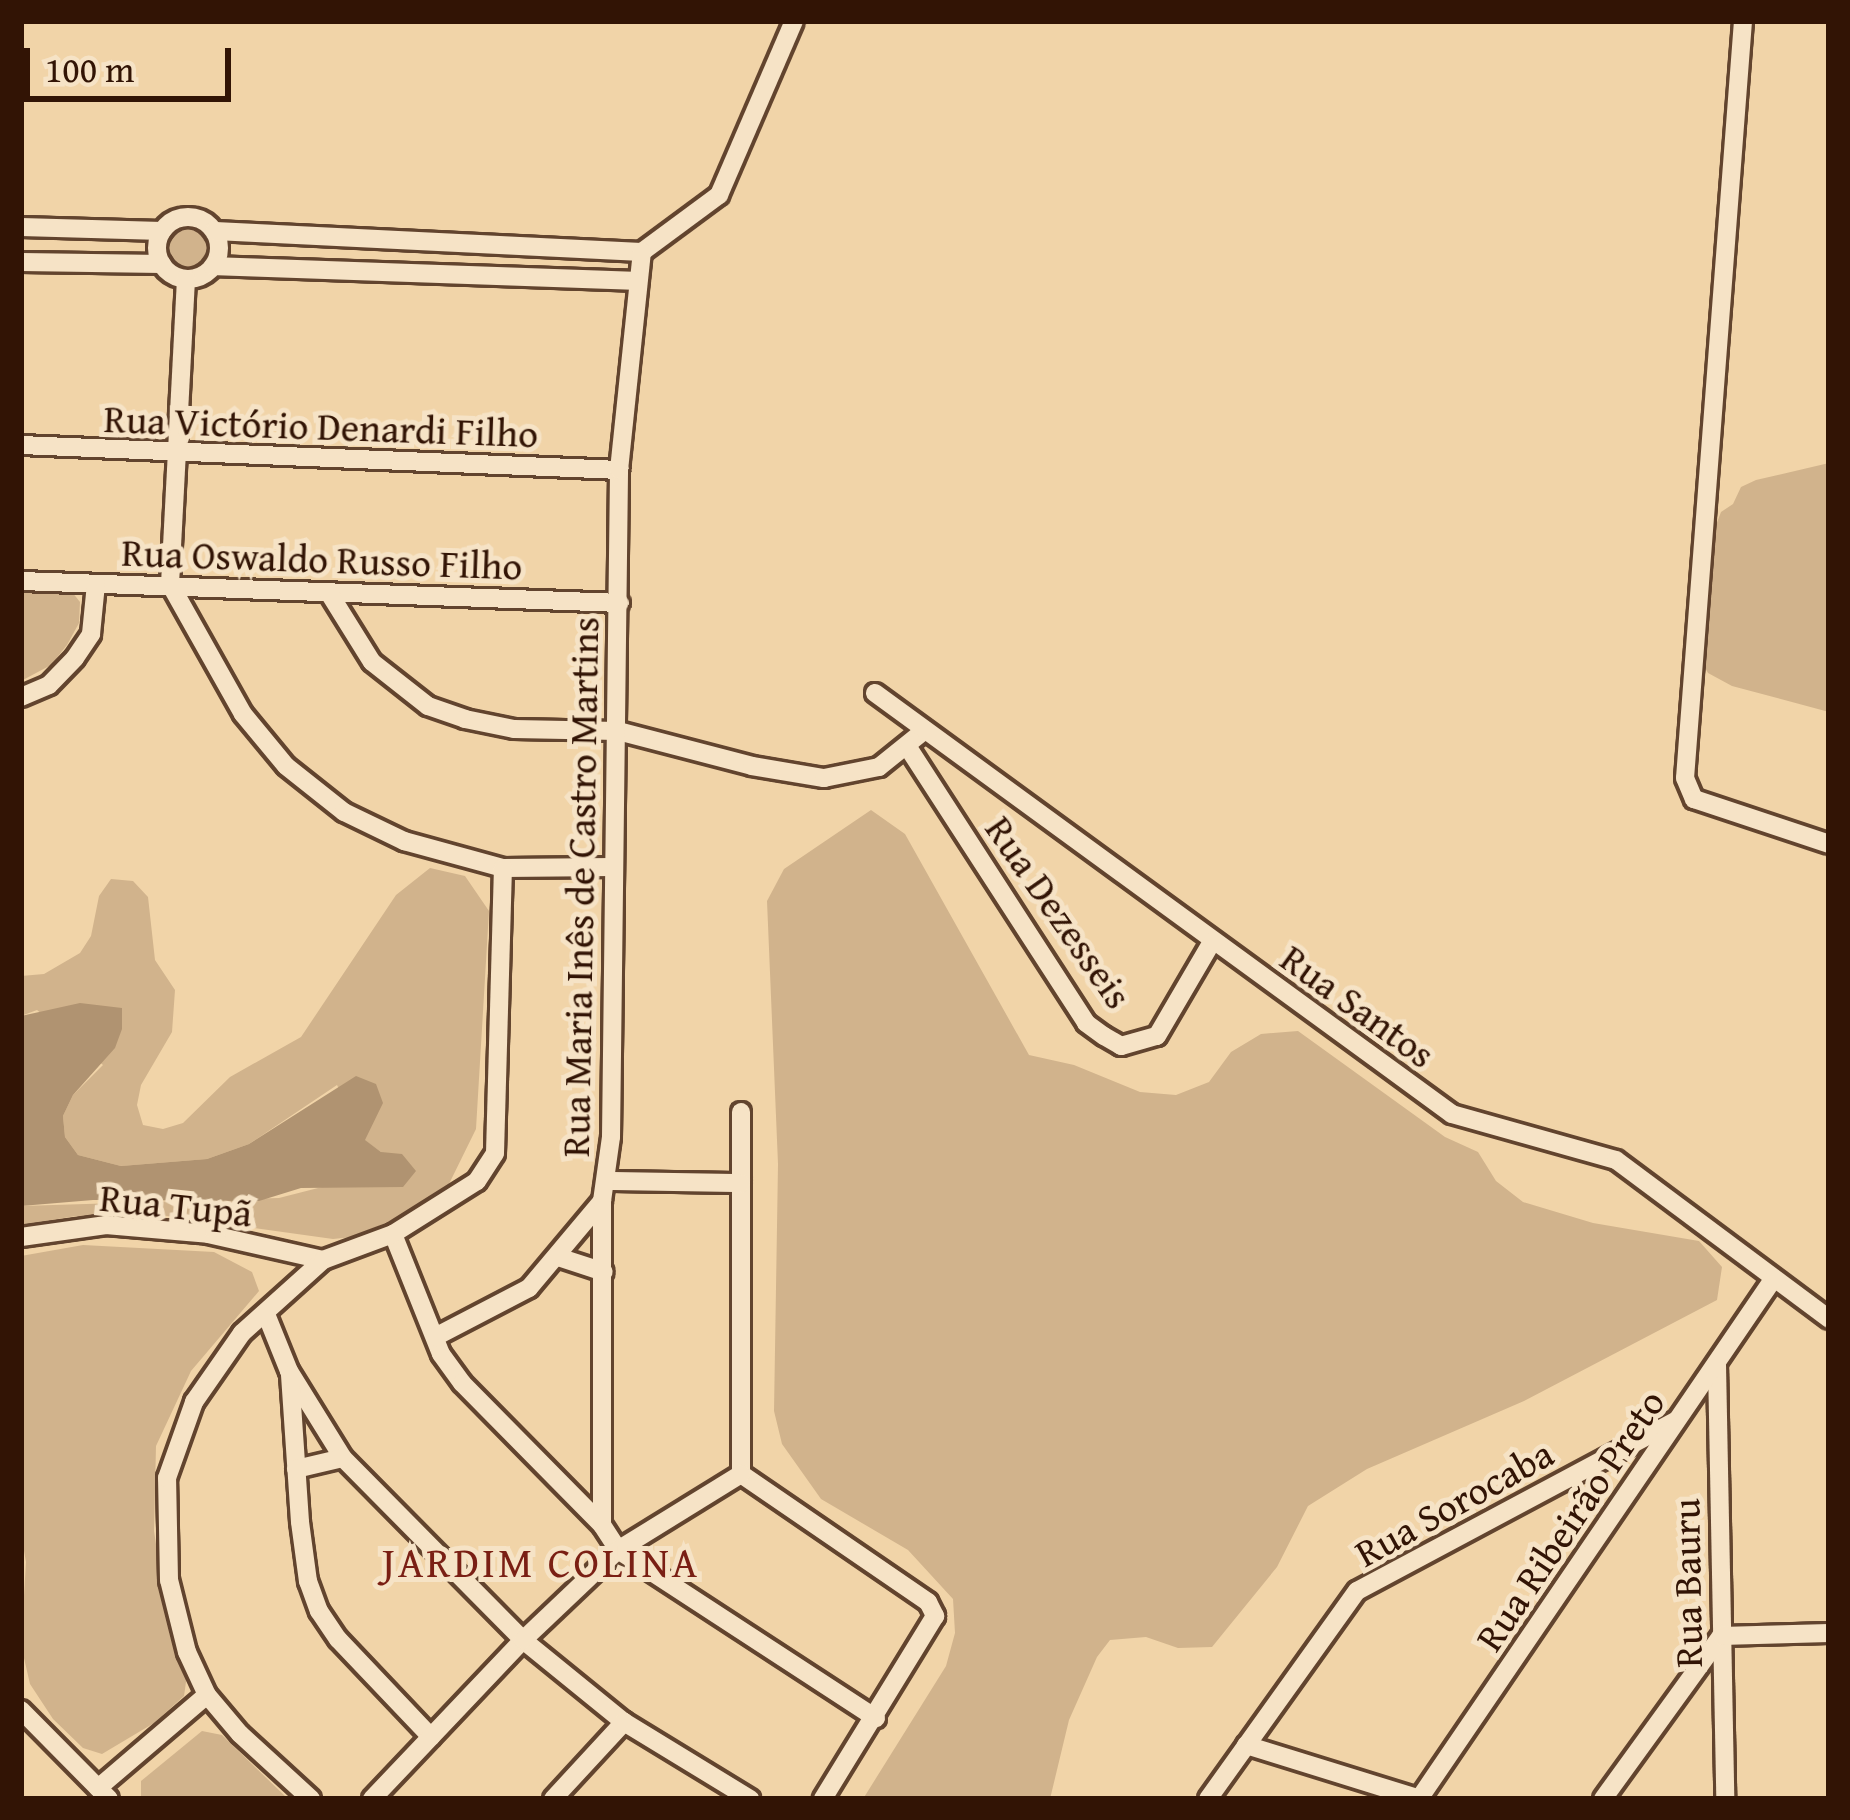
<!DOCTYPE html>
<html>
<head>
<meta charset="utf-8">
<style>
  body { margin:0 }
  #map { position:relative; width:1850px; height:1820px; overflow:hidden; background:#f1d4a8; font-family:"Gentium Book Plus",serif }
  div>[style] { position:absolute }
  [style*='--x'] { left:calc(var(--x)*1px); top:calc(var(--y)*1px); width:calc(var(--w)*1px); rotate:calc(var(--a)*1deg) }
  .green>* { inset:0; background:#d1b38c }
  .round { border-radius:50% }
  .water>* { inset:0; background:#b09371 }
  .roads { filter:drop-shadow(3px 0 #62442e) drop-shadow(-3px 0 #62442e) drop-shadow(0 3px #62442e) drop-shadow(0 -3px #62442e) }
  .minor>* { height:18px; margin:-9px; padding:0 9px; transform-origin:9px; border-radius:9px; background:#f6e3c6 }
  .minor>.ring { margin:-9px; padding:0; box-sizing:content-box; background:none; border:18px solid #f6e3c6; border-radius:50% }
  span { translate:-50% -50%; white-space:nowrap; text-align:center; line-height:1.15; -webkit-text-stroke:10px #f6e3c6; paint-order:stroke }
  .street-label { font-size:39px; color:#321405 }
  .neighbourhood-label { font-size:42px; color:#7a1f14; letter-spacing:3px }
  .frame { position:absolute; inset:0; border:24px solid #321405; pointer-events:none }
  .scale { position:absolute; left:24px; top:48px; width:207px; height:54px; box-sizing:border-box; border:6px solid #321405; border-top:0; padding-left:15px; font-size:36px; line-height:42px; white-space:nowrap; color:#321405; -webkit-text-stroke:9px #f6e3c6; paint-order:stroke }
</style>
</head>
<body>
<div id="map">
  <div class="green">
    <i class="round" style="left:166px;top:226px;width:46px;height:46px"></i>
    <i style="clip-path:polygon(1829px 463px,1829px 712px,1732px 686px,1708px 673px,1702px 662px,1708px 546px,1721px 512px,1733px 504px,1741px 487px,1756px 480px)"></i>
    <i style="clip-path:polygon(21px 589px,72px 592px,80px 602px,79px 623px,67px 645px,51px 665px,21px 681px)"></i>
    <i style="clip-path:polygon(871px 810px,905px 834px,1029px 1055px,1074px 1065px,1140px 1092px,1176px 1095px,1209px 1082px,1231px 1052px,1261px 1034px,1298px 1031px,1445px 1137px,1478px 1152px,1496px 1181px,1523px 1202px,1593px 1223px,1699px 1241px,1722px 1267px,1717px 1300px,1524px 1401px,1367px 1469px,1308px 1506px,1277px 1567px,1212px 1647px,1178px 1648px,1146px 1637px,1110px 1640px,1097px 1657px,1069px 1720px,1050px 1799px,863px 1799px,946px 1666px,955px 1633px,953px 1599px,908px 1550px,821px 1499px,782px 1444px,774px 1411px,778px 1164px,767px 901px,784px 869px)"></i>
    <i style="clip-path:polygon(430px 868px,465px 876px,489px 911px,476px 1129px,447px 1188px,411px 1212px,353px 1237px,333px 1239px,160px 1215px,76px 1216px,21px 1225px,21px 1206px,279px 1198px,322px 1187px,381px 1152px,364px 1140px,337px 1085px,249px 1144px,207px 1159px,121px 1166px,78px 1155px,65px 1137px,63px 1116px,73px 1095px,103px 1065px,37px 1010px,21px 1016px,21px 976px,44px 974px,80px 953px,91px 936px,99px 896px,111px 879px,133px 881px,148px 897px,155px 960px,175px 990px,172px 1032px,141px 1085px,137px 1105px,143px 1125px,163px 1129px,183px 1123px,230px 1077px,301px 1037px,396px 895px)"></i>
    <i style="clip-path:polygon(83px 1245px,214px 1252px,252px 1272px,259px 1291px,191px 1371px,156px 1446px,154px 1531px,170px 1636px,187px 1675px,184px 1696px,154px 1723px,102px 1754px,83px 1748px,53px 1719px,30px 1684px,21px 1645px,26px 1562px,21px 1534px,21px 1256px)"></i>
    <i style="clip-path:polygon(202px 1731px,222px 1735px,288px 1799px,141px 1799px,141px 1781px)"></i>
  </div>
  <div class="water">
    <i style="clip-path:polygon(80px 1003px,122px 1008px,122px 1029px,115px 1048px,73px 1095px,63px 1116px,65px 1137px,78px 1155px,121px 1166px,207px 1159px,249px 1144px,356px 1076px,376px 1084px,383px 1103px,365px 1140px,381px 1152px,402px 1154px,416px 1171px,403px 1187px,301px 1188px,259px 1201px,93px 1200px,21px 1206px,21px 1016px)"></i>
  </div>
  <div class="roads">
    <div class="minor">
      <i style="--x:1743;--y:21;--w:759;--a:94.38"></i>
      <i style="--x:1685;--y:778;--w:23;--a:67"></i>
      <i style="--x:1694;--y:799;--w:142;--a:18.4"></i>
      <i class="ring" style="left:157px;top:217px;width:44px;height:44px"></i>
      <i style="--x:21;--y:227;--w:141;--a:1.6"></i>
      <i style="--x:214;--y:231;--w:429;--a:2.8"></i>
      <i style="--x:642;--y:252;--w:96;--a:-36.5"></i>
      <i style="--x:719;--y:195;--w:189;--a:-66.7"></i>
      <i style="--x:21;--y:262;--w:141;--a:0.8"></i>
      <i style="--x:213;--y:266;--w:425;--a:2"></i>
      <i style="--x:186;--y:279;--w:305;--a:93"></i>
      <i style="--x:170;--y:584;--w:149;--a:60.7"></i>
      <i style="--x:243;--y:714;--w:67;--a:50.4"></i>
      <i style="--x:286;--y:766;--w:74;--a:38.4"></i>
      <i style="--x:344;--y:812;--w:67;--a:25.8"></i>
      <i style="--x:404;--y:841;--w:103;--a:15.3"></i>
      <i style="--x:503;--y:868;--w:110;--a:-0.5"></i>
      <i style="--x:21;--y:445;--w:599;--a:2.39"></i>
      <i style="--x:21;--y:581;--w:599;--a:2.1"></i>
      <i style="--x:329;--y:593;--w:81;--a:58.1"></i>
      <i style="--x:372;--y:662;--w:71;--a:38.2"></i>
      <i style="--x:428;--y:706;--w:39;--a:19"></i>
      <i style="--x:465;--y:719;--w:50;--a:11.5"></i>
      <i style="--x:514;--y:729;--w:104;--a:1.1"></i>
      <i style="--x:618;--y:731;--w:138;--a:14.6"></i>
      <i style="--x:752;--y:766;--w:73;--a:9.5"></i>
      <i style="--x:824;--y:778;--w:56;--a:-11.3"></i>
      <i style="--x:879;--y:767;--w:59;--a:-38.8"></i>
      <i style="--x:875;--y:693;--w:714;--a:36.12"></i>
      <i style="--x:1452;--y:1114;--w:170;--a:15.7"></i>
      <i style="--x:1616;--y:1160;--w:266;--a:36.7"></i>
      <i style="--x:21;--y:697;--w:30;--a:-23"></i>
      <i style="--x:49;--y:685;--w:37;--a:-46"></i>
      <i style="--x:75;--y:658;--w:29;--a:-56"></i>
      <i style="--x:91;--y:634;--w:50;--a:-84.3"></i>
      <i style="--x:909;--y:749;--w:326;--a:57.1"></i>
      <i style="--x:1086;--y:1023;--w:22;--a:36"></i>
      <i style="--x:1104;--y:1036;--w:20;--a:30"></i>
      <i style="--x:1121;--y:1046;--w:37;--a:-16"></i>
      <i style="--x:1157;--y:1036;--w:109;--a:-59.7"></i>
      <i style="--x:741;--y:1112;--w:362;--a:90"></i>
      <i style="--x:607;--y:1181;--w:134;--a:0.9"></i>
      <i style="--x:393;--y:1234;--w:129;--a:68.2"></i>
      <i style="--x:441;--y:1354;--w:36;--a:54"></i>
      <i style="--x:462;--y:1383;--w:199;--a:45.4"></i>
      <i style="--x:602;--y:1525;--w:30;--a:57"></i>
      <i style="--x:618;--y:1550;--w:308;--a:33.1"></i>
      <i style="--x:21;--y:1237;--w:86;--a:-8"></i>
      <i style="--x:106;--y:1225;--w:102;--a:5"></i>
      <i style="--x:208;--y:1234;--w:118;--a:12.7"></i>
      <i style="--x:558;--y:1257;--w:48;--a:18.1"></i>
      <i style="--x:266;--y:1314;--w:61;--a:68"></i>
      <i style="--x:289;--y:1371;--w:102;--a:58.2"></i>
      <i style="--x:343;--y:1458;--w:256;--a:45.3"></i>
      <i style="--x:523;--y:1640;--w:130;--a:39.1"></i>
      <i style="--x:624;--y:1722;--w:148;--a:31.4"></i>
      <i style="--x:435;--y:1337;--w:106;--a:-27.5"></i>
      <i style="--x:529;--y:1288;--w:114;--a:-50"></i>
      <i style="--x:1717;--y:1365;--w:434;--a:88.9"></i>
      <i style="--x:290;--y:1375;--w:147;--a:86.1"></i>
      <i style="--x:300;--y:1522;--w:60;--a:82.3"></i>
      <i style="--x:308;--y:1581;--w:32;--a:70"></i>
      <i style="--x:319;--y:1611;--w:34;--a:56"></i>
      <i style="--x:338;--y:1639;--w:135;--a:46.5"></i>
      <i style="--x:296;--y:1469;--w:48;--a:-13.2"></i>
      <i style="--x:741;--y:1474;--w:227;--a:34.4"></i>
      <i style="--x:928;--y:1602;--w:16;--a:63"></i>
      <i style="--x:935;--y:1616;--w:215;--a:121.5"></i>
      <i style="--x:602;--y:1525;--w:324;--a:-90"></i>
      <i style="--x:602;--y:1201;--w:65;--a:-82"></i>
      <i style="--x:611;--y:1137;--w:667;--a:-89.31"></i>
      <i style="--x:619;--y:470;--w:219;--a:-84"></i>
      <i style="--x:21;--y:1710;--w:125;--a:45.3"></i>
      <i style="--x:1246;--y:1745;--w:182;--a:17.2"></i>
      <i style="--x:98;--y:1788;--w:143;--a:-40.5"></i>
      <i style="--x:311;--y:1799;--w:96;--a:-137.5"></i>
      <i style="--x:240;--y:1734;--w:51;--a:-130.2"></i>
      <i style="--x:207;--y:1695;--w:47;--a:-114.9"></i>
      <i style="--x:187;--y:1652;--w:74;--a:-104"></i>
      <i style="--x:169;--y:1580;--w:102;--a:-91.1"></i>
      <i style="--x:167;--y:1478;--w:81;--a:-70.4"></i>
      <i style="--x:194;--y:1402;--w:84;--a:-55.2"></i>
      <i style="--x:242;--y:1333;--w:109;--a:-42"></i>
      <i style="--x:323;--y:1260;--w:75;--a:-20.4"></i>
      <i style="--x:393;--y:1234;--w:99;--a:-32.2"></i>
      <i style="--x:477;--y:1181;--w:33;--a:-57"></i>
      <i style="--x:495;--y:1153;--w:285;--a:-88.4"></i>
      <i style="--x:372;--y:1799;--w:219;--a:-46.5"></i>
      <i style="--x:523;--y:1640;--w:131;--a:-43.5"></i>
      <i style="--x:618;--y:1550;--w:145;--a:-31.7"></i>
      <i style="--x:553;--y:1799;--w:105;--a:-47.3"></i>
      <i style="--x:1208;--y:1799;--w:256;--a:-54.4"></i>
      <i style="--x:1357;--y:1591;--w:361;--a:-28.1"></i>
      <i style="--x:1419;--y:1799;--w:630;--a:-55.73"></i>
      <i style="--x:1603;--y:1799;--w:201;--a:-54.1"></i>
      <i style="--x:1721;--y:1636;--w:108;--a:-1.6"></i>
    </div>
  </div>
  <div class="street-label">
    <span style="left:321px;top:426px;rotate:2deg">Rua Victório Denardi Filho</span>
    <span style="left:322px;top:559px;rotate:2deg">Rua Oswaldo Russo Filho</span>
    <span style="left:580px;top:887px;rotate:-89deg">Rua Maria Inês de Castro Martins</span>
    <span style="left:1059px;top:912px;rotate:55deg">Rua Dezesseis</span>
    <span style="left:1358px;top:1006px;rotate:36deg">Rua Santos</span>
    <span style="left:176px;top:1205px;rotate:6deg">Rua Tupã</span>
    <span style="left:1454px;top:1503px;rotate:-29deg">Rua Sorocaba</span>
    <span style="left:1570px;top:1520px;rotate:-56deg">Rua Ribeirão Preto</span>
    <span style="left:1687px;top:1583px;rotate:-91deg">Rua Bauru</span>
  </div>
  <div class="neighbourhood-label">
    <span style="left:541px;top:1562px">JARDIM COLINA</span>
  </div>
  <div class="frame"></div>
  <div class="scale">100 m</div>
</div>
</body>
</html>
